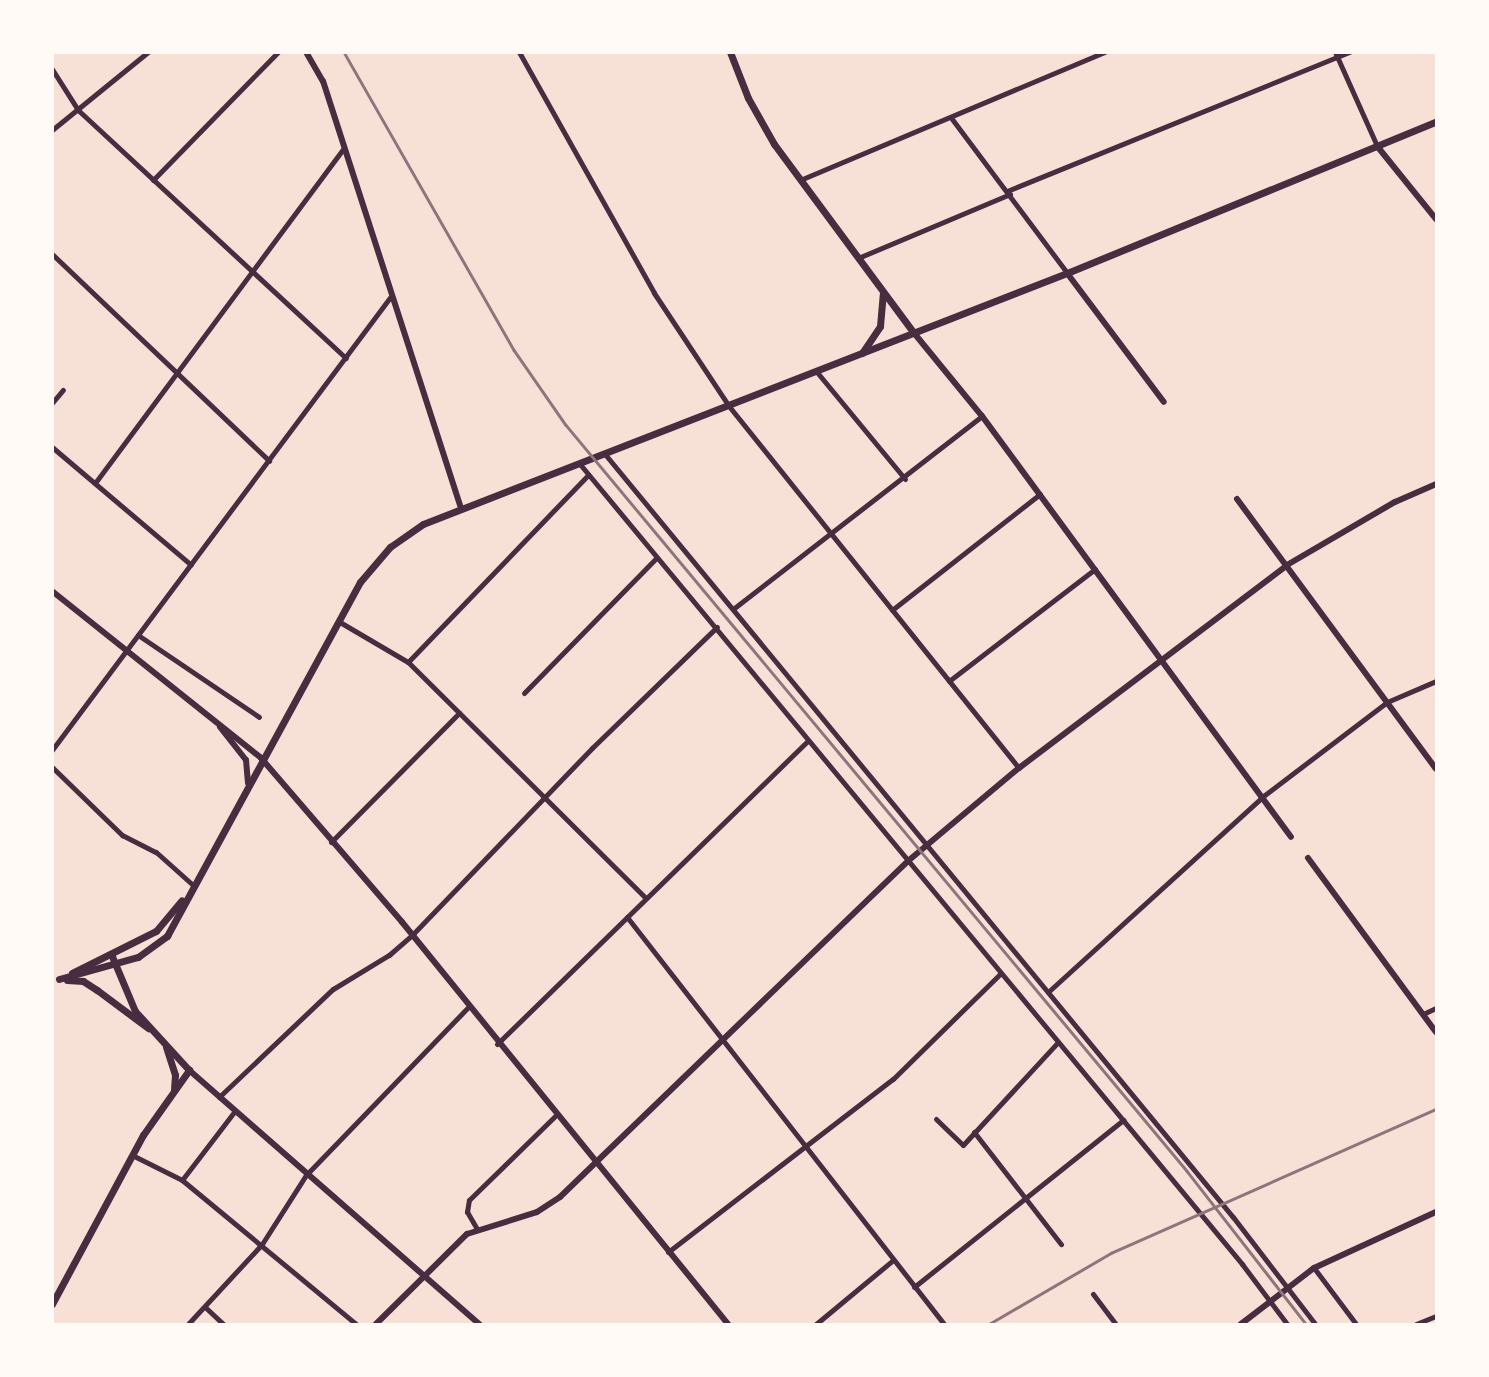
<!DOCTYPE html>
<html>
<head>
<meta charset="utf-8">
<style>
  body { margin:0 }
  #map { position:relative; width:1489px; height:1377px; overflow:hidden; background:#f7e1d7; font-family:"Fira Sans",sans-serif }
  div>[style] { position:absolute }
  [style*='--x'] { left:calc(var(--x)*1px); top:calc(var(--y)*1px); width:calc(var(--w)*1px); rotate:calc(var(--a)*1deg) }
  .minor>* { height:5px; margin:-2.5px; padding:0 2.5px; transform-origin:2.5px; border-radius:2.5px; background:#4a2c40 }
  .tertiary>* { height:6px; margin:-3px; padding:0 3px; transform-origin:3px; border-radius:3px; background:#4a2c40 }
  .secondary>* { height:7px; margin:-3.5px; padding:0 3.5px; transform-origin:3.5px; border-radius:3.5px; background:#4a2c40 }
  .rail>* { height:2.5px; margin:-1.25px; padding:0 1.25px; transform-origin:1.25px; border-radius:1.25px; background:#8f747c }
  span { translate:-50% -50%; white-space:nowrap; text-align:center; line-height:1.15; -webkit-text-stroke:5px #fffaf5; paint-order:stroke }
  .frame { position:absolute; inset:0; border:54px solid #fffaf5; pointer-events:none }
</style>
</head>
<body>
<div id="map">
  <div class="minor">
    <i style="--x:519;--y:52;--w:276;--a:60.7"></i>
    <i style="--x:654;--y:293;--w:134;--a:56.5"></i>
    <i style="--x:728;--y:405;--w:465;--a:51.3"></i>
    <i style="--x:1335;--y:52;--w:103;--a:65.9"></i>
    <i style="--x:52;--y:69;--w:49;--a:57.6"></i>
    <i style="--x:78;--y:110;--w:365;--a:42.8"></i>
    <i style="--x:952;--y:119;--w:192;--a:53.2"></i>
    <i style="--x:52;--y:130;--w:124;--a:-39.1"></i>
    <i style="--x:153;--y:180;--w:179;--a:-45.7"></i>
    <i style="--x:800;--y:180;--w:331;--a:-22.8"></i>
    <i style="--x:1007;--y:191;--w:370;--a:-22.1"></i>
    <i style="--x:52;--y:254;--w:300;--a:43.6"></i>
    <i style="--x:858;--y:258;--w:165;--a:-22.8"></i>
    <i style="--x:816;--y:371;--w:140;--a:50.5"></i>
    <i style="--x:52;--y:403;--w:17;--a:-50"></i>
    <i style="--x:52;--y:447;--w:182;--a:40.3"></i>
    <i style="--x:604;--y:453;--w:990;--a:50.54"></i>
    <i style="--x:1233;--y:1217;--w:135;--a:52.5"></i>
    <i style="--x:579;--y:463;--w:1040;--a:50.38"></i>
    <i style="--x:1242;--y:1264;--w:75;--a:53.1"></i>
    <i style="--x:95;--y:483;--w:417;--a:-53.4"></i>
    <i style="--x:733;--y:609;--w:315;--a:-37.8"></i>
    <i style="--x:892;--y:610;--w:188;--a:-38.1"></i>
    <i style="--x:338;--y:621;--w:81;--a:30.4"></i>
    <i style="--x:408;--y:662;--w:335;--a:44.8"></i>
    <i style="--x:138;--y:635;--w:146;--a:34.1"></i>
    <i style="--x:408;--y:662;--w:260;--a:-46.1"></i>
    <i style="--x:949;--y:681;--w:184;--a:-37.5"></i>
    <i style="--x:524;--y:693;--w:189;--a:-45.6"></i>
    <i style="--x:52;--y:750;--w:567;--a:-53.25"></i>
    <i style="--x:52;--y:767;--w:98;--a:44.2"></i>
    <i style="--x:122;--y:835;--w:38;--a:27"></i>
    <i style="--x:156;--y:852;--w:51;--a:41.8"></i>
    <i style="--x:331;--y:842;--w:182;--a:-45.2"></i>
    <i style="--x:627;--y:917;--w:516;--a:52.09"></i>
    <i style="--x:1048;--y:992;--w:290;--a:-42.3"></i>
    <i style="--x:1262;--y:797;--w:157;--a:-37.2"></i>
    <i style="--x:1387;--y:702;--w:53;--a:-23.2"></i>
    <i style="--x:1423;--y:1014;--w:14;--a:-25"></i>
    <i style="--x:497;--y:1044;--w:435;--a:-44.3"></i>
    <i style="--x:219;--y:1097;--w:157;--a:-43.5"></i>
    <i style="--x:333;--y:989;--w:66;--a:-31.3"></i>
    <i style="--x:389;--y:955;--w:30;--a:-41"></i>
    <i style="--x:412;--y:935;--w:260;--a:-46.1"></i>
    <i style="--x:592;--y:748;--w:174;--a:-44.1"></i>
    <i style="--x:936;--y:1119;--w:37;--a:44"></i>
    <i style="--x:963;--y:1145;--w:140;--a:-47.3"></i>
    <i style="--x:974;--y:1132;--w:142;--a:52.2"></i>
    <i style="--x:132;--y:1155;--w:56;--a:26.6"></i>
    <i style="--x:182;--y:1180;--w:226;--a:39.6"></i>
    <i style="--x:182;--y:1180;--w:86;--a:-52.6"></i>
    <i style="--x:477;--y:1229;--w:20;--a:-120"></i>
    <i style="--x:467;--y:1212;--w:12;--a:-81"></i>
    <i style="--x:469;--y:1200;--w:122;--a:-44.3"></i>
    <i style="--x:668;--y:1252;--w:284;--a:-37.6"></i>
    <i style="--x:893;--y:1079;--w:151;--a:-44.5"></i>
    <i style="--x:1314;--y:1268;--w:70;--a:53.1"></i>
    <i style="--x:914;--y:1287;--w:268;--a:-38.6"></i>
    <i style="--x:1093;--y:1294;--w:38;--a:53"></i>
    <i style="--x:205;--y:1307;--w:25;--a:43"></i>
    <i style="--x:188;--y:1324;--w:109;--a:-47.2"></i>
    <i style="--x:262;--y:1244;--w:82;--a:-57.5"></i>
    <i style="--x:306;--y:1175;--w:235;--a:-46"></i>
    <i style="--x:816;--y:1324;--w:100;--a:-39.7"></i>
    <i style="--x:1416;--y:1324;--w:22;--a:-22"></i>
  </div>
  <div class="tertiary">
    <i style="--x:306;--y:52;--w:34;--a:60"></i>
    <i style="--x:323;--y:81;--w:450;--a:72.1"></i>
    <i style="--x:1377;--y:146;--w:94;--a:51.1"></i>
    <i style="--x:1067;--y:273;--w:161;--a:53.1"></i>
    <i style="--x:914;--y:333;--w:107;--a:50.7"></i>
    <i style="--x:982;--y:416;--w:522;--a:53.72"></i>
    <i style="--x:1237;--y:499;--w:335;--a:53.6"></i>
    <i style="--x:52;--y:591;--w:268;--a:38.6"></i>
    <i style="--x:261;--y:758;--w:216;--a:49.3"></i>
    <i style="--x:402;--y:922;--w:518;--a:50.96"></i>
    <i style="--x:220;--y:727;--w:42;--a:51.8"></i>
    <i style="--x:246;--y:760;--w:23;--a:85"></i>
    <i style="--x:1308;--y:858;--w:216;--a:53.7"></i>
    <i style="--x:189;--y:1070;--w:386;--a:41.2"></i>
    <i style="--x:376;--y:1324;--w:128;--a:-44.7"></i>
    <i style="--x:467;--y:1234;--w:73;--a:-17.4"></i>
    <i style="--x:537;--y:1212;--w:27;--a:-33"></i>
    <i style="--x:560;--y:1197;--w:484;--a:-44"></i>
    <i style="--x:908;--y:861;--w:145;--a:-40"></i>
    <i style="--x:1019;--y:768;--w:336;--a:-37.1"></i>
    <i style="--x:1287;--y:565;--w:125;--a:-30.3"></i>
    <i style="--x:1395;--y:502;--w:45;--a:-23.7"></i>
    <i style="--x:1241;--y:1324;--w:92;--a:-37.5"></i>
    <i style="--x:1314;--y:1268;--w:134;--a:-24.7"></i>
  </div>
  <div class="secondary">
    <i style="--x:730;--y:52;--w:49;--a:68.6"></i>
    <i style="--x:748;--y:98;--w:53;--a:60.5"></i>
    <i style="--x:774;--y:144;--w:235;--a:53.5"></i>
    <i style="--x:862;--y:353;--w:32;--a:-56"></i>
    <i style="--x:880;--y:326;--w:32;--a:-85"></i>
    <i style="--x:72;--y:973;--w:94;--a:-26.6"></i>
    <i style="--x:156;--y:931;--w:40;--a:-50"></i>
    <i style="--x:59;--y:979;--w:82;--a:-15.6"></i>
    <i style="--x:138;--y:957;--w:36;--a:-36"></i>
    <i style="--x:167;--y:936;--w:403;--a:-61.4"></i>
    <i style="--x:360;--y:582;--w:46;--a:-49.4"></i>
    <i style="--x:390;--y:547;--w:40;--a:-34.9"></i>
    <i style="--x:423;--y:524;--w:691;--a:-21.29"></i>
    <i style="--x:1067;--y:273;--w:399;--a:-22.3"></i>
    <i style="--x:67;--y:980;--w:16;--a:4"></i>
    <i style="--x:83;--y:981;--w:17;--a:33"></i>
    <i style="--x:97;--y:990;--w:64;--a:36.7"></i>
    <i style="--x:166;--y:1047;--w:29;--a:72"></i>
    <i style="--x:175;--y:1075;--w:14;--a:94"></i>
    <i style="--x:52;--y:1304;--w:192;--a:-61.7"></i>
    <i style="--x:143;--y:1135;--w:80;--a:-54.7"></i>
    <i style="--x:189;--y:1070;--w:80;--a:-132.5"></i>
    <i style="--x:135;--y:1011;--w:62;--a:-112.8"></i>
  </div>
  <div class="rail">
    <i style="--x:344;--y:52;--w:343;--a:60.3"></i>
    <i style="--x:514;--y:350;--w:91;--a:55.3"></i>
    <i style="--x:566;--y:425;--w:971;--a:50.22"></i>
    <i style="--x:1187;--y:1171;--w:194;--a:52.1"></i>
    <i style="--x:989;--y:1324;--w:141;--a:-30.2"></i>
    <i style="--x:1111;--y:1253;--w:355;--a:-23.9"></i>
  </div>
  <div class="frame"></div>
</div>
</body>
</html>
